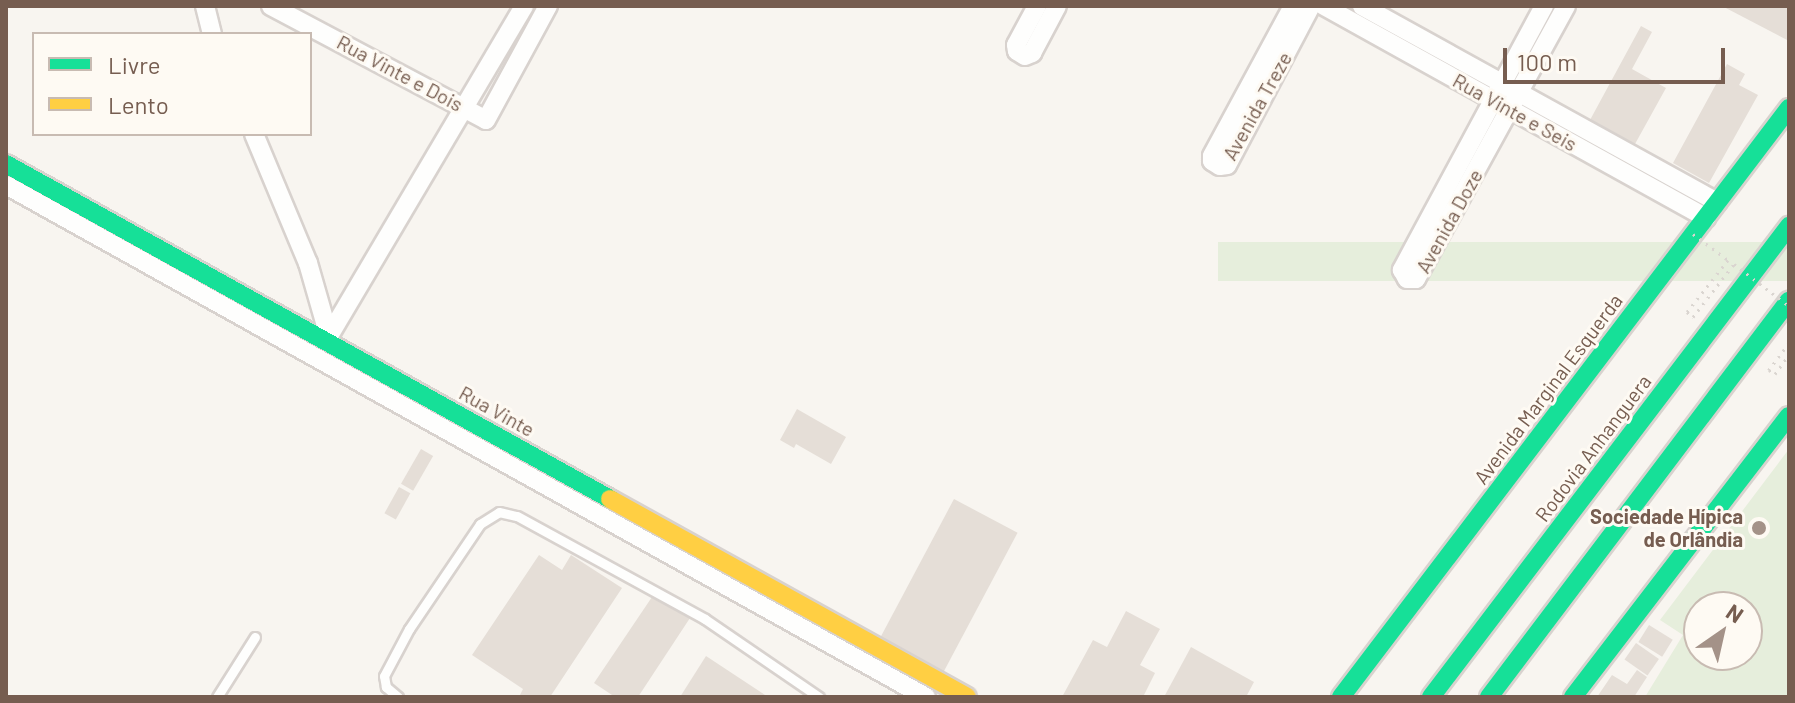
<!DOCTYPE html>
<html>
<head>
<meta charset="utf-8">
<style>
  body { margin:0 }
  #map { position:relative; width:1795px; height:703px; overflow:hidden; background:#f8f5f0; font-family:Barlow,sans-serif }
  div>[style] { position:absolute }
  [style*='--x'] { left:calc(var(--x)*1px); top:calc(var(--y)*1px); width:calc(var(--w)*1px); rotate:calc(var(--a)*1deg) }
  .green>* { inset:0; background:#e6eedc; transform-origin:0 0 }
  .building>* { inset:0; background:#e5ded7; transform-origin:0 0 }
  .path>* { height:3px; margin-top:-1.5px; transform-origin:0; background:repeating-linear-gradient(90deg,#dad5d0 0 2px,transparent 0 8px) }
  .roads { filter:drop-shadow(2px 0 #d8d2ce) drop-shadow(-2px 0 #d8d2ce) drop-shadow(0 2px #d8d2ce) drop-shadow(0 -2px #d8d2ce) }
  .lane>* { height:9px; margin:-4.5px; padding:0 4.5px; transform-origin:4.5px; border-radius:4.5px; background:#fefefd }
  .street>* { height:18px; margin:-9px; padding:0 9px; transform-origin:9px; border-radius:9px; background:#fefefd }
  .fast>* { height:18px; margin:-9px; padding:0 9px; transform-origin:9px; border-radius:9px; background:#16e098 }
  .slow>* { height:18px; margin:-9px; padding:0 9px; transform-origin:9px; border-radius:9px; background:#ffcf43 }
  .path-bridge>* { height:3px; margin-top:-1.5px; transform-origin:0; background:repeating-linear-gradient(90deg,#dad5d0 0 2px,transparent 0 8px) }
  .dots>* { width:22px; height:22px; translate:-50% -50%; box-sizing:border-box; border:4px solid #fefaf3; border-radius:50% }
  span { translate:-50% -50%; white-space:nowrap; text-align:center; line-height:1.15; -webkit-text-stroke:6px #fefaf3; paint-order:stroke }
  .street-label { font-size:20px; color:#765d50 }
  .poi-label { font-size:20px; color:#765d50; font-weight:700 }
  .right { translate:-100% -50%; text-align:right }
  .frame { position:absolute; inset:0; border:8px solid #765d50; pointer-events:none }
  .legend { position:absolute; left:32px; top:32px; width:280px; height:104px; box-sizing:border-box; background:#fefaf3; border:2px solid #c8bbb2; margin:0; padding:10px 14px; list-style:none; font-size:24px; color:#765d50 }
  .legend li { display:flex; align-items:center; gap:16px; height:40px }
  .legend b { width:40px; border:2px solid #c8bbb2 }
  .north { position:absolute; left:1683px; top:591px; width:80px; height:80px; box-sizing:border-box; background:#fefaf3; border:2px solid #c8bbb2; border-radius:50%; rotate:34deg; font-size:22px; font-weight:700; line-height:32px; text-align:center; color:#765d50 }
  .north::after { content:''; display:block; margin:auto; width:28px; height:36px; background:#a49288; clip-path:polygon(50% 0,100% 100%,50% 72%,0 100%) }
  .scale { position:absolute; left:1503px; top:48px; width:222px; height:36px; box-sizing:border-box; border:4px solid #765d50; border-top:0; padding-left:10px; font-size:24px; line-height:28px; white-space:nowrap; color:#765d50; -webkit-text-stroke:6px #fefaf3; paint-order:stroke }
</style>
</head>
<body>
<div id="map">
  <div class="green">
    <i style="left:1789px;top:242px;width:39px;height:571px;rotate:90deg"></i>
    <i style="clip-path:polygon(evenodd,1789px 449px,1789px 697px,1645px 697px,1683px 635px,1660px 620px,1789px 449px,1699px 607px,1747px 607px,1747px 655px,1699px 655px,1699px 607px)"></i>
  </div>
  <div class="building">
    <i style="clip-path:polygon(1722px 6px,1789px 6px,1789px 41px)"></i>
    <i style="clip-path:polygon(1641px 26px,1652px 32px,1632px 69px,1666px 88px,1635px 144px,1590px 120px)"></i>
    <i style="clip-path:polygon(1727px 64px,1745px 74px,1739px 85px,1758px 95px,1709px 183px,1673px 163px)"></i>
    <i style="clip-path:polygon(797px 409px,846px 437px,831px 464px,796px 444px,794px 448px,780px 440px)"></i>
    <i style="left:421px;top:449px;width:14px;height:40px;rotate:30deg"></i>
    <i style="left:399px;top:487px;width:13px;height:30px;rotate:29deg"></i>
    <i style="left:954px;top:499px;width:72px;height:160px;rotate:28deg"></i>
    <i style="clip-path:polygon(539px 555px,562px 570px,571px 555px,622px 588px,550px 697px,519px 697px,523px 689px,472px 655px)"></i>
    <i style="clip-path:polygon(654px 594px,690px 618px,638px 697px,615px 697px,594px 683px)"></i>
    <i style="clip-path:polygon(1126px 611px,1160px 629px,1140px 665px,1155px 673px,1143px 697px,1062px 697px,1093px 640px,1107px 647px)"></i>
    <i style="left:1649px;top:625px;width:28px;height:20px;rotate:32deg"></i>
    <i style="left:1636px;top:643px;width:28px;height:20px;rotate:35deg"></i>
    <i style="clip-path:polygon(1191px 647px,1254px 682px,1246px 697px,1164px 697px)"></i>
    <i style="clip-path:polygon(706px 656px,768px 697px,680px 697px)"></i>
    <i style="clip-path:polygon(1637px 670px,1647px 677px,1634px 697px,1597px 697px,1612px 675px,1627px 684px)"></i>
  </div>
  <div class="path">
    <i style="--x:1789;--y:343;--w:34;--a:127"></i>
    <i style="--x:1769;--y:370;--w:7;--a:34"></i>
    <i style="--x:1775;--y:374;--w:24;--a:-54"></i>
  </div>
  <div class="roads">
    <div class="lane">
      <i style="--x:217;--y:697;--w:71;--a:-57.7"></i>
      <i style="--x:398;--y:697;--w:16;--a:-140"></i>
      <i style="--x:386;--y:687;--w:11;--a:-100"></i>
      <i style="--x:384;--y:676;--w:53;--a:-62"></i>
      <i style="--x:409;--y:629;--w:127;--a:-55.9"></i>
      <i style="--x:480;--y:524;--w:22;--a:-32"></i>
      <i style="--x:499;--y:512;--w:18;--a:13"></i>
      <i style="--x:517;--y:516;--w:214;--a:28.7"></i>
      <i style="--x:705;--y:619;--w:138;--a:34.4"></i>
    </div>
    <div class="street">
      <i style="--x:205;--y:6;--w:29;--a:76"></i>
      <i style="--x:271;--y:6;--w:243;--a:27.9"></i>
      <i style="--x:1037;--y:6;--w:44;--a:118.3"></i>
      <i style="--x:1016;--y:45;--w:6;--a:81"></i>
      <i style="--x:1017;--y:51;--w:9;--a:32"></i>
      <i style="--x:1025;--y:56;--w:8;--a:-23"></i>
      <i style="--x:1032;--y:53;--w:53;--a:-62"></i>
      <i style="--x:1293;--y:6;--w:170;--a:118.4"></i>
      <i style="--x:1212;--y:156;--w:5;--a:90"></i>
      <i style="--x:1212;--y:161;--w:9;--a:32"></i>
      <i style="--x:1220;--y:166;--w:7;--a:-8"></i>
      <i style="--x:1227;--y:165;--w:180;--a:-62.2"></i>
      <i style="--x:1324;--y:6;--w:437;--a:29"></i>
      <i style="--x:1362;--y:6;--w:406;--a:28.9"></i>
      <i style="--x:1544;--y:6;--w:300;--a:118.3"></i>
      <i style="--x:1402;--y:270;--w:10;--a:61"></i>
      <i style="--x:1407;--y:279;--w:9;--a:0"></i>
      <i style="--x:1416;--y:279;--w:311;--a:-61.2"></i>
      <i style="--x:486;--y:120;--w:130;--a:-61.5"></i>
      <i style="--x:254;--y:134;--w:140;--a:67.3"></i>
      <i style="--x:308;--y:263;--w:76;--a:74"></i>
      <i style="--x:6;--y:185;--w:1053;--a:29.1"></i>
      <i style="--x:326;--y:341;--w:389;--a:-59.4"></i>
    </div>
    <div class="fast">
      <i style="--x:6;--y:164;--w:691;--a:29.01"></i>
      <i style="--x:1341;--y:697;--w:740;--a:-52.74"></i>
      <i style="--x:1431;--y:697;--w:592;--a:-52.76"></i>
      <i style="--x:1489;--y:697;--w:497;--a:-52.9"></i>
      <i style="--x:1573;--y:697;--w:354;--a:-52.5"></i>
    </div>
    <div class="slow">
      <i style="--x:610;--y:499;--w:408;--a:29"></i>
    </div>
  </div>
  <div class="path-bridge">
    <i style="--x:1693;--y:234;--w:44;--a:36.6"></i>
    <i style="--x:1728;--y:260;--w:66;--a:128.3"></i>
    <i style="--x:1687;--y:312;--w:8;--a:40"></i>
    <i style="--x:1693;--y:317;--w:67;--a:-52.3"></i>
    <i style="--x:1734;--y:264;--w:69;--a:37.4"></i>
  </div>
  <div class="dots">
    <i style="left:1759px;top:528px;background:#a49288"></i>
  </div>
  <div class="street-label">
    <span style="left:400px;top:73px;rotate:28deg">Rua Vinte e Dois</span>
    <span style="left:1257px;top:106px;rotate:-61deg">Avenida Treze</span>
    <span style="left:1515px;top:112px;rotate:29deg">Rua Vinte e Seis</span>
    <span style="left:1449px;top:221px;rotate:-61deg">Avenida Doze</span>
    <span style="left:1548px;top:389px;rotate:-53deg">Avenida Marginal Esquerda</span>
    <span style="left:497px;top:411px;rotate:29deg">Rua Vinte</span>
    <span style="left:1593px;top:448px;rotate:-53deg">Rodovia Anhanguera</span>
  </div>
  <div class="poi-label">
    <span class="right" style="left:1743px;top:528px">Sociedade Hípica<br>de Orlândia</span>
  </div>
  <div class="frame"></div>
  <ul class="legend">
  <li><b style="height:10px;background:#16e098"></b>Livre</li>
  <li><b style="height:10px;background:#ffcf43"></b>Lento</li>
  </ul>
  <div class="north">N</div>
  <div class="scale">100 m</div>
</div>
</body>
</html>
